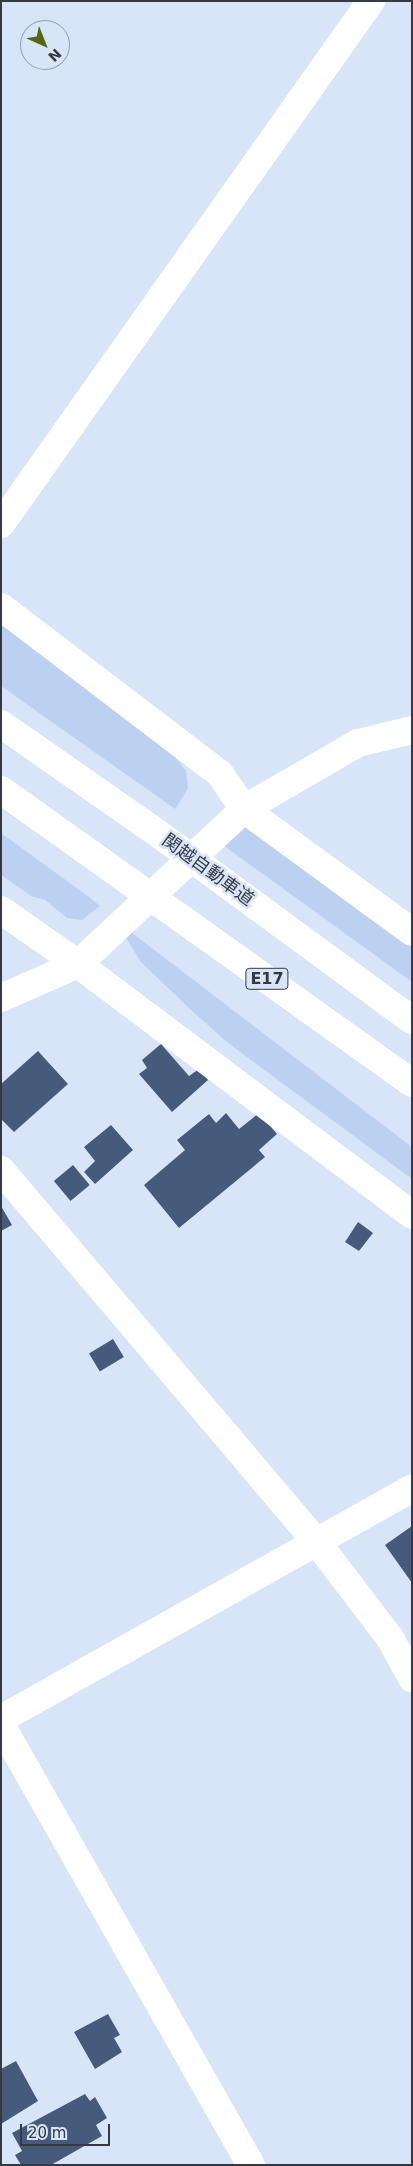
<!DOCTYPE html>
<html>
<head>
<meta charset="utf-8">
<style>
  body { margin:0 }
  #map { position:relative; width:413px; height:2166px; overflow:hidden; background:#d8e5f9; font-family:"DejaVu Sans","Noto Sans JP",sans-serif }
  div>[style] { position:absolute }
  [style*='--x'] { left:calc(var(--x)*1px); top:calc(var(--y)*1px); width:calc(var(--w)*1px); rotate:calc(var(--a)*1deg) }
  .green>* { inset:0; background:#bcd1f1 }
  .building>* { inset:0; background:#465b7c; transform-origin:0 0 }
  .street>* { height:28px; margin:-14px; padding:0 14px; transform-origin:14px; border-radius:14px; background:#fff }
  .secondary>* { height:28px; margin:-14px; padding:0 14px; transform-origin:14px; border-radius:14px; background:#fff }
  .highway>* { height:28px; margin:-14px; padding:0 14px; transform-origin:14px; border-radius:14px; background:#fff }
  span { translate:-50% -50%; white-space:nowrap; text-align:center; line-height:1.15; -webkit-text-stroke:5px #d8e5f9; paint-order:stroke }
  .shield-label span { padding:1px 4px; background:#d8e5f9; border:1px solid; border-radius:4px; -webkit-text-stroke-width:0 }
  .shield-label { font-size:16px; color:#353a42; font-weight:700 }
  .street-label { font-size:18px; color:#353a42 }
  .frame { position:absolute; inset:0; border:2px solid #353a42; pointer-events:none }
  .north { position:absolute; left:20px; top:20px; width:50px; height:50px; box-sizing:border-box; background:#d8e5f9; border:1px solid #97a1b0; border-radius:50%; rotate:136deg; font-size:14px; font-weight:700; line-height:20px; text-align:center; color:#353a42 }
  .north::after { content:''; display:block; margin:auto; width:18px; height:22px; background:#546711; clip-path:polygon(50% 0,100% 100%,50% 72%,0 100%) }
  .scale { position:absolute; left:20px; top:2124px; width:90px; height:22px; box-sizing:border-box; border:2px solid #353a42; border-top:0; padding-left:6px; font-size:15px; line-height:18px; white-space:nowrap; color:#353a42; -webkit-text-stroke:4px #d8e5f9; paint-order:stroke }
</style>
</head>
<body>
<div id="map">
  <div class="green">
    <i style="clip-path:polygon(1px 617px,171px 751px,186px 771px,188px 789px,175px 809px,1px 686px)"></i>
    <i style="clip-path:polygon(233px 823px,253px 830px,412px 947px,412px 982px,216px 840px)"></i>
    <i style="clip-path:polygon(1px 833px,89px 897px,100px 906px,82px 920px,67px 918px,45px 900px,31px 896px,1px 875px)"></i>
    <i style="clip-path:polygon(127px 929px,412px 1147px,412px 1179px,228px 1043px,192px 1011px,141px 962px,126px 938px)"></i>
  </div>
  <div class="building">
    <i style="clip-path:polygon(161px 1044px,189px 1076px,199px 1069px,208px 1080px,172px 1112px,139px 1074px,147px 1068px,142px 1060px)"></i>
    <i style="clip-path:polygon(38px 1051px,68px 1084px,14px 1132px,1px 1119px,1px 1084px)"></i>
    <i style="clip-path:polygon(226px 1113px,239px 1129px,259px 1113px,277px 1134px,259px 1150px,265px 1157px,179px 1228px,144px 1185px,185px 1150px,177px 1140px,209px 1114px,216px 1123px)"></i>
    <i style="clip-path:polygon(111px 1125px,133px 1150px,95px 1184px,84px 1172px,95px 1161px,84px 1147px)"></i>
    <i style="left:73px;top:1165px;width:26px;height:25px;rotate:50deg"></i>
    <i style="clip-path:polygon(1px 1206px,12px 1225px,1px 1231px)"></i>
    <i style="clip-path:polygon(358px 1222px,373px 1233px,359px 1251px,345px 1242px)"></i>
    <i style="left:113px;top:1339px;width:21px;height:28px;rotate:59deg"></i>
    <i style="clip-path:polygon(412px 1526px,412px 1583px,385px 1545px)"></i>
    <i style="clip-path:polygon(108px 2014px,120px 2035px,114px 2038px,122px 2052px,95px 2069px,74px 2032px)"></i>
    <i style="clip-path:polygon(16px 2061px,38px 2101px,1px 2124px,1px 2069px)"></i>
    <i style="clip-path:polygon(85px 2094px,90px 2101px,95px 2097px,107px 2118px,96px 2125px,102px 2136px,51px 2165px,21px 2165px,15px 2155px,22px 2151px,12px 2133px)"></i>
  </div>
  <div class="street">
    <i style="--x:1;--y:524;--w:641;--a:-54.72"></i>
    <i style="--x:1;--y:607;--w:275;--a:37.3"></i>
    <i style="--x:220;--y:774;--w:42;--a:55.6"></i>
    <i style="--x:244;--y:809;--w:208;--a:36.2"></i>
    <i style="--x:1;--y:910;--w:94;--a:35"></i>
    <i style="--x:78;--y:964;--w:418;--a:36.9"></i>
    <i style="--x:1;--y:998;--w:84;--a:-23.8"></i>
    <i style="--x:78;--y:964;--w:227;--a:-43"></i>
    <i style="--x:244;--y:809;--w:132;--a:-30.1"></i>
    <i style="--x:358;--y:743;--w:56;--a:-13.5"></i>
    <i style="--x:1;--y:1170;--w:487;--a:49.7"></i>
    <i style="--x:316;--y:1541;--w:122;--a:52.7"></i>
    <i style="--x:390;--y:1638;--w:46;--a:61.2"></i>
  </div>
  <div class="secondary">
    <i style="--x:1;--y:1719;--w:471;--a:-29.3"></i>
    <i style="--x:1;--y:1725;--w:506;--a:60.4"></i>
  </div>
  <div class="highway">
    <i style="--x:1;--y:724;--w:185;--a:34.9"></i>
    <i style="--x:153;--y:830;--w:321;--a:36.3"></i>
    <i style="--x:1;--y:790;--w:505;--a:35.48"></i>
  </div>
  <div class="shield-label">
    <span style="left:267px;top:979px">E17</span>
  </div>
  <div class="street-label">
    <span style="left:208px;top:870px;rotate:36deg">関越自動車道</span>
  </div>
  <div class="frame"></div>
  <div class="north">N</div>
  <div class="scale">20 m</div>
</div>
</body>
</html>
